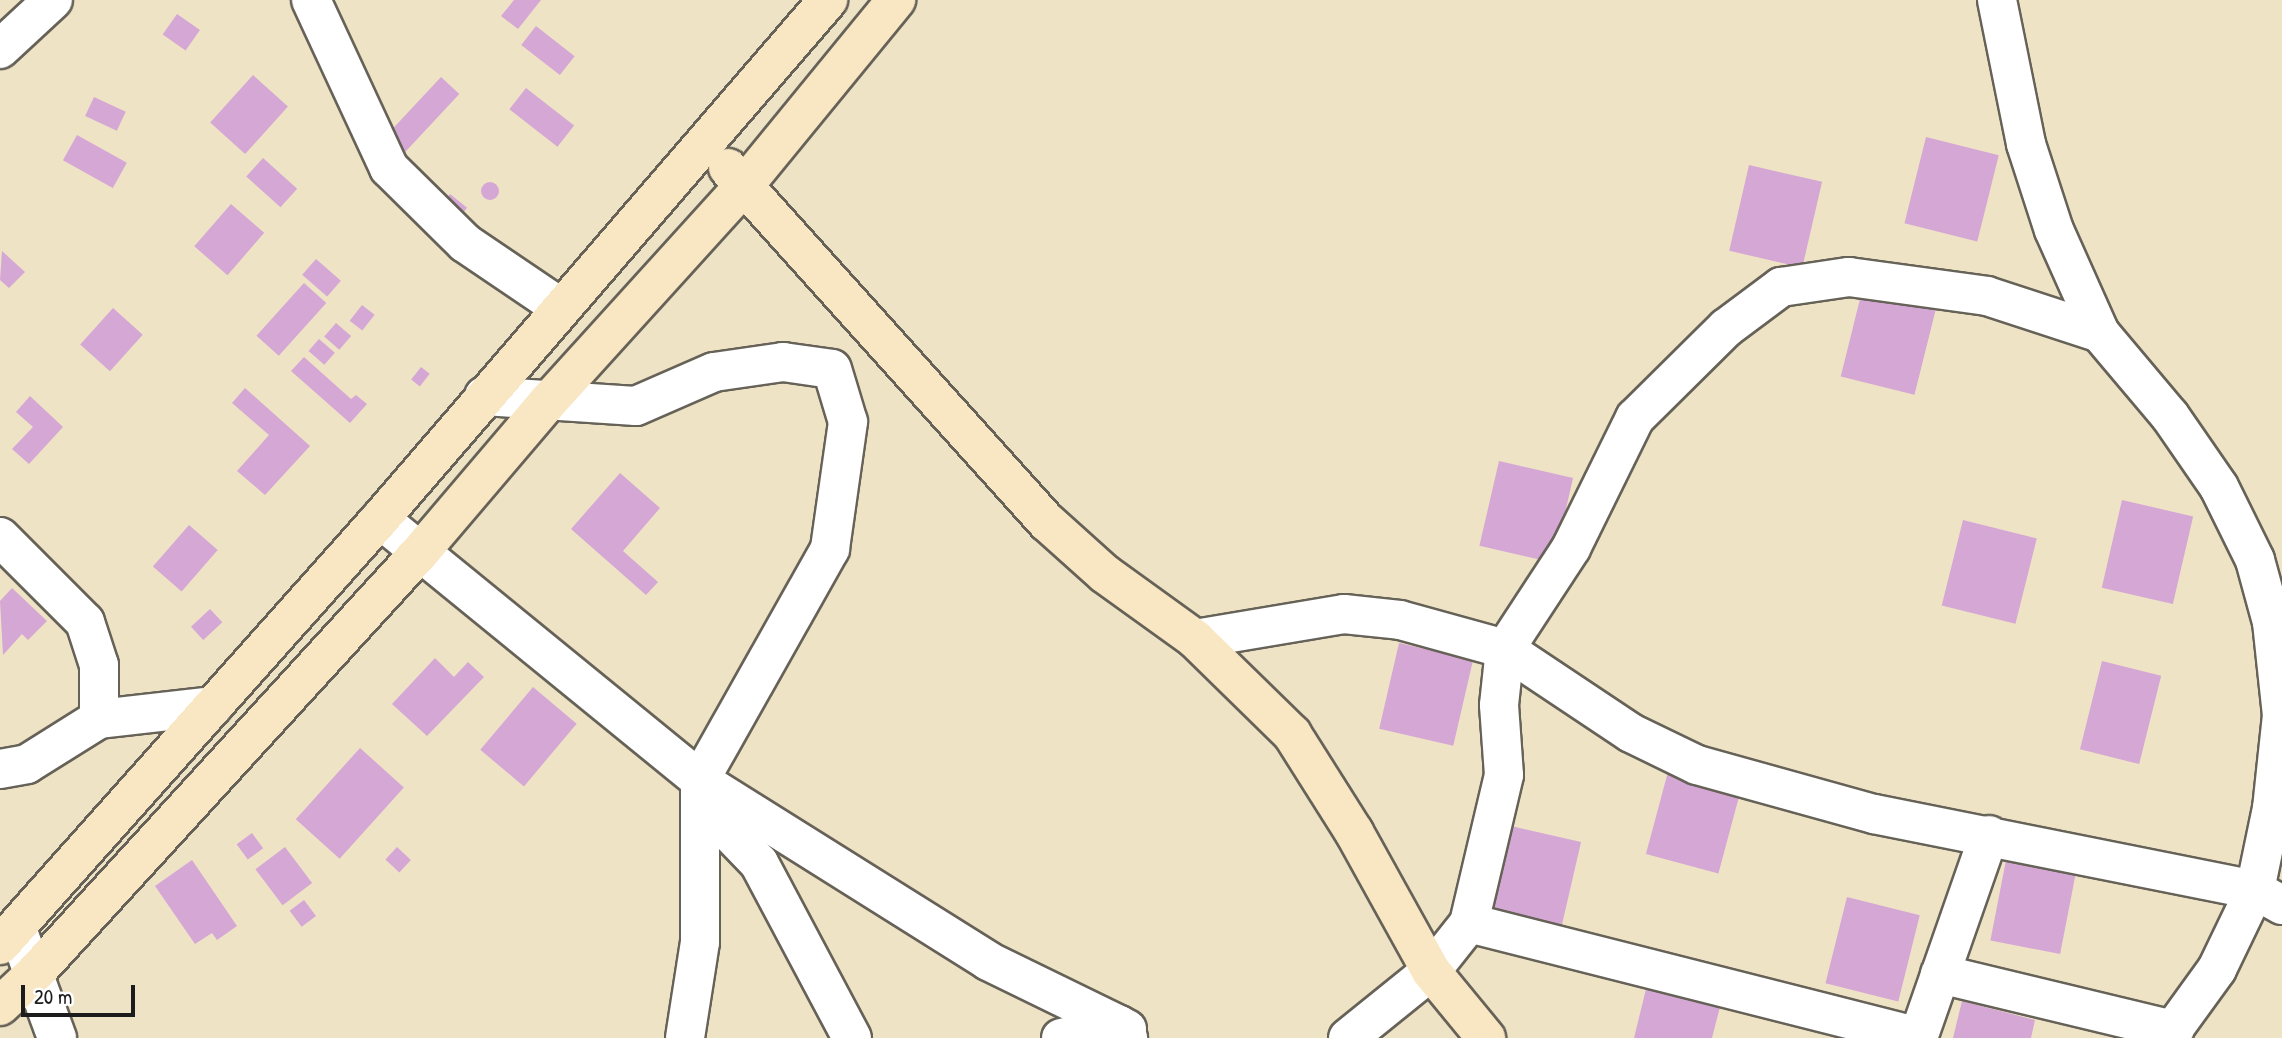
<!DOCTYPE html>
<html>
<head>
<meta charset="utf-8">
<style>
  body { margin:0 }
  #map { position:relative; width:2282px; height:1038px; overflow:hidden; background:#efe3c6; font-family:"Patrick Hand",sans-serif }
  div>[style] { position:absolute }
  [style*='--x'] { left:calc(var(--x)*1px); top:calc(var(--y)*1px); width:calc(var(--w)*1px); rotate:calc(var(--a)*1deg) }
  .building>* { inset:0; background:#d4a7d5; transform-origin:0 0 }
  .round { border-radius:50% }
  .roads { filter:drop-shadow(2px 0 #666258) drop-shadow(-2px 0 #666258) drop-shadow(0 2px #666258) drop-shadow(0 -2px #666258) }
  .street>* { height:38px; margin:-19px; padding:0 19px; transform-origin:19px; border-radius:19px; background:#fff }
  .secondary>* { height:38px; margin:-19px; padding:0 19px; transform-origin:19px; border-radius:19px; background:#f9e7c3 }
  span { translate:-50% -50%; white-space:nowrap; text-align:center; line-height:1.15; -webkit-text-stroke:6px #fff; paint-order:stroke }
  .scale { position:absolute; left:21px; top:985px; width:114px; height:32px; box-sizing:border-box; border:4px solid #1c1c1c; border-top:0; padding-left:9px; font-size:21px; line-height:24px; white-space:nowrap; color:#1c1c1c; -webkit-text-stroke:5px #fff; paint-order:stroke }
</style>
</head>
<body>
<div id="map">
  <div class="building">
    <i style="clip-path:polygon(514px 0,541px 0,518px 29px,501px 16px)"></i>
    <i style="left:177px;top:14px;width:28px;height:25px;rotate:35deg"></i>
    <i style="left:536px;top:26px;width:49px;height:24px;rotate:38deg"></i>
    <i style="left:253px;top:75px;width:47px;height:64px;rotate:42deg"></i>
    <i style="left:441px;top:77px;width:25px;height:79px;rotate:43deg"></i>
    <i style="left:526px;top:88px;width:61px;height:27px;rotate:38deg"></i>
    <i style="left:94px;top:97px;width:35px;height:21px;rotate:25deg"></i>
    <i style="left:77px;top:135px;width:57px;height:29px;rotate:29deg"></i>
    <i style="left:1926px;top:137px;width:75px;height:89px;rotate:14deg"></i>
    <i style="left:263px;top:158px;width:46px;height:25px;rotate:42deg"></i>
    <i style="left:1749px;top:165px;width:75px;height:88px;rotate:13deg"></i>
    <i class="round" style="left:481px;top:182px;width:18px;height:18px"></i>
    <i style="left:450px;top:194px;width:22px;height:14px;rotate:39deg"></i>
    <i style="left:231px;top:204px;width:44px;height:56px;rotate:41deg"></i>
    <i style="clip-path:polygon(2px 251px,25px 272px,9px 288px,0 280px)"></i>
    <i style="left:316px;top:259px;width:33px;height:21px;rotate:41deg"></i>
    <i style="left:304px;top:283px;width:30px;height:71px;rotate:42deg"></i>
    <i style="left:1862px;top:291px;width:76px;height:88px;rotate:14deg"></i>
    <i style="left:362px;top:305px;width:16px;height:20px;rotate:38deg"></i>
    <i style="left:113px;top:308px;width:40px;height:49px;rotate:42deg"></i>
    <i style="left:336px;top:323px;width:20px;height:18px;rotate:41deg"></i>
    <i style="left:319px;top:339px;width:21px;height:16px;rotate:41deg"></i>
    <i style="clip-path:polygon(304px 357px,351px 399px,356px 395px,367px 404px,350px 423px,291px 371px)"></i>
    <i style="left:421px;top:367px;width:11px;height:16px;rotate:38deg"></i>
    <i style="clip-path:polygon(245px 388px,310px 446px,265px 495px,237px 471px,269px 435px,232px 403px)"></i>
    <i style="clip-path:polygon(30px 396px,63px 427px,29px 464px,12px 449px,33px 427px,16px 412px)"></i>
    <i style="left:1499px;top:461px;width:76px;height:87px;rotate:13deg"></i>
    <i style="clip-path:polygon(620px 473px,660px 508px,623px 551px,658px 582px,646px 595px,571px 529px)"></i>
    <i style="left:2122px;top:500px;width:73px;height:90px;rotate:13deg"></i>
    <i style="left:1963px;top:520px;width:76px;height:88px;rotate:14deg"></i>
    <i style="left:189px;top:525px;width:38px;height:55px;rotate:41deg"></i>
    <i style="clip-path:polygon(12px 588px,47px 621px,28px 640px,22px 634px,3px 655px,0 601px)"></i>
    <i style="left:210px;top:609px;width:18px;height:26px;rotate:47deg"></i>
    <i style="left:1399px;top:643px;width:76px;height:88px;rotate:13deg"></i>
    <i style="clip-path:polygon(435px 658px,454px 677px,468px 662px,484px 677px,427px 736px,392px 704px)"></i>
    <i style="left:2102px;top:661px;width:61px;height:91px;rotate:14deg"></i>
    <i style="left:533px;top:687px;width:57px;height:82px;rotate:40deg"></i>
    <i style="left:360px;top:748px;width:59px;height:96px;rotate:42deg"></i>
    <i style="left:1669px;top:768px;width:75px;height:89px;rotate:15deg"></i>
    <i style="left:1507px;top:825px;width:76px;height:88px;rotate:13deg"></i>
    <i style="left:252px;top:833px;width:19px;height:19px;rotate:54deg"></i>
    <i style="left:285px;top:847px;width:45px;height:37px;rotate:53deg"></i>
    <i style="left:397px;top:847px;width:19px;height:17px;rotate:43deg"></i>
    <i style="left:2007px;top:855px;width:71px;height:87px;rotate:11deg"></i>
    <i style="clip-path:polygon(192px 860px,237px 926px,217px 940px,212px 933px,195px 944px,155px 886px)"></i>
    <i style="left:1847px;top:897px;width:75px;height:89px;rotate:14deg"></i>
    <i style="left:304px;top:900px;width:20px;height:18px;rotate:53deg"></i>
    <i style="clip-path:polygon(1649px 977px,1723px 995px,1712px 1038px,1634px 1038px)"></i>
    <i style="clip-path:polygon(1962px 1001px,2035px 1020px,2031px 1038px,1953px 1038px)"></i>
  </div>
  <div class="roads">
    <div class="street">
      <i style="--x:311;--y:0;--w:185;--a:65.1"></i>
      <i style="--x:389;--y:168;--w:107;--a:44.6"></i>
      <i style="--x:465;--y:243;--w:116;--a:34.1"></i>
      <i style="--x:1997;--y:0;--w:147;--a:78.6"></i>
      <i style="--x:2026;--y:144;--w:90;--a:72"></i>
      <i style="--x:2054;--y:230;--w:113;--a:65.9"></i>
      <i style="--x:2100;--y:333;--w:109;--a:49.9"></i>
      <i style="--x:2170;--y:416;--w:86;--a:55.4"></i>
      <i style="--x:2219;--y:487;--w:81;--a:63.7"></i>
      <i style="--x:2255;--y:560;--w:64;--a:74.7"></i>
      <i style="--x:2272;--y:622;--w:94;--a:83.9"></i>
      <i style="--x:2282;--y:715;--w:94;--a:96.1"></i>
      <i style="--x:2272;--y:808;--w:84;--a:101.7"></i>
      <i style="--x:2255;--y:890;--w:88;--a:115.7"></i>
      <i style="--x:2217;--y:969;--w:85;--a:125.9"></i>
      <i style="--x:0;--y:49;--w:72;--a:-42.8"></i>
      <i style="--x:484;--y:396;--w:152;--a:3.8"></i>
      <i style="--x:636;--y:406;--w:85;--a:-23.6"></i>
      <i style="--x:714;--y:372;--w:70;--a:-8.2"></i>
      <i style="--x:783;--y:362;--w:49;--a:8.1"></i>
      <i style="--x:832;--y:369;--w:55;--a:73.2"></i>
      <i style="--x:848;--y:422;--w:128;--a:98.1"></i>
      <i style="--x:830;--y:549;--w:265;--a:119.4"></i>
      <i style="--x:700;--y:780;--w:162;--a:90"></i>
      <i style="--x:700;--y:942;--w:97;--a:98.9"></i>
      <i style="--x:380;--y:519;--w:413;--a:39.2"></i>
      <i style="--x:700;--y:780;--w:340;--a:32.1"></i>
      <i style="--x:988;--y:961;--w:146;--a:26"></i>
      <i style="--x:1119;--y:1025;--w:16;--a:55"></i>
      <i style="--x:0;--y:537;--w:120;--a:45"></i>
      <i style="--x:85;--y:622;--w:45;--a:72"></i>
      <i style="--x:99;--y:665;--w:54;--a:90"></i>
      <i style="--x:1195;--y:639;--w:151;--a:-9.5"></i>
      <i style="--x:1344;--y:614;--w:56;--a:6.1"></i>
      <i style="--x:1400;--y:620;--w:109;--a:15.4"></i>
      <i style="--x:1505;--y:649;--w:151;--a:33.7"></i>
      <i style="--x:1631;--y:733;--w:73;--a:25.9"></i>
      <i style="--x:1697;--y:765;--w:184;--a:15.5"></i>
      <i style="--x:1874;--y:814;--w:389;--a:11.3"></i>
      <i style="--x:2255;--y:890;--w:31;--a:29"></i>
      <i style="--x:0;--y:769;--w:27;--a:-10"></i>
      <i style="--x:27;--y:764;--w:85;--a:-32"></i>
      <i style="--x:99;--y:719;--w:115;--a:-6.5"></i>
      <i style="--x:702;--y:804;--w:82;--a:46"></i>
      <i style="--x:759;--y:863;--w:198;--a:62"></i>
      <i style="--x:1469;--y:923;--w:464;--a:14.2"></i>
      <i style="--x:17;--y:929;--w:116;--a:69.8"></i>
      <i style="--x:1940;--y:974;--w:241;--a:13.5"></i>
      <i style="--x:1061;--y:1038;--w:59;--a:-12.6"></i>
      <i style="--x:1119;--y:1025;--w:9;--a:27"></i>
      <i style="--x:1348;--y:1038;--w:107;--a:-38.9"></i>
      <i style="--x:1431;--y:971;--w:61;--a:-51.6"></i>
      <i style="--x:1469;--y:923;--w:152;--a:-76.7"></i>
      <i style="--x:1504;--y:775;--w:70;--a:-94.1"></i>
      <i style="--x:1499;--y:705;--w:56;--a:-83.9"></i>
      <i style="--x:1505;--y:649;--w:121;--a:-56.8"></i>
      <i style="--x:1571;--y:548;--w:145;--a:-63.8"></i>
      <i style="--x:1635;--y:418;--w:128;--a:-44.7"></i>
      <i style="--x:1726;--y:328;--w:69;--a:-36.7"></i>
      <i style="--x:1781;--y:287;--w:69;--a:-8.4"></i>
      <i style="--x:1849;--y:277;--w:139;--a:7.8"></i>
      <i style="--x:1987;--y:296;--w:119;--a:18.1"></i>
      <i style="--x:1918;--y:1038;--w:215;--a:-70.7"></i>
    </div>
    <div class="secondary">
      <i style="--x:728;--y:168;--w:477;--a:48"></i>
      <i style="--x:1047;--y:522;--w:78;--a:41.9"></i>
      <i style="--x:1105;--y:574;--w:111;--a:35.8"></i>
      <i style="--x:1195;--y:639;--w:136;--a:44.4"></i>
      <i style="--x:1292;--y:734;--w:116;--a:57.7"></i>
      <i style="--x:1354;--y:832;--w:159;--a:61"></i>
      <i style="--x:1431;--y:971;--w:87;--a:50.6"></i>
      <i style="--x:0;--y:945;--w:571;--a:-48.27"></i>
      <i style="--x:380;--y:519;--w:686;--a:-49.2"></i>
      <i style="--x:0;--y:1006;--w:47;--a:-43.3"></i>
      <i style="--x:34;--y:974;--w:573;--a:-47.54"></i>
      <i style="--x:421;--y:551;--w:194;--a:-49.6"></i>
      <i style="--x:547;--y:403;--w:292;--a:-47.8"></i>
      <i style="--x:743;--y:187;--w:242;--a:-50.7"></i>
    </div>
  </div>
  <div class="scale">20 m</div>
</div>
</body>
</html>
